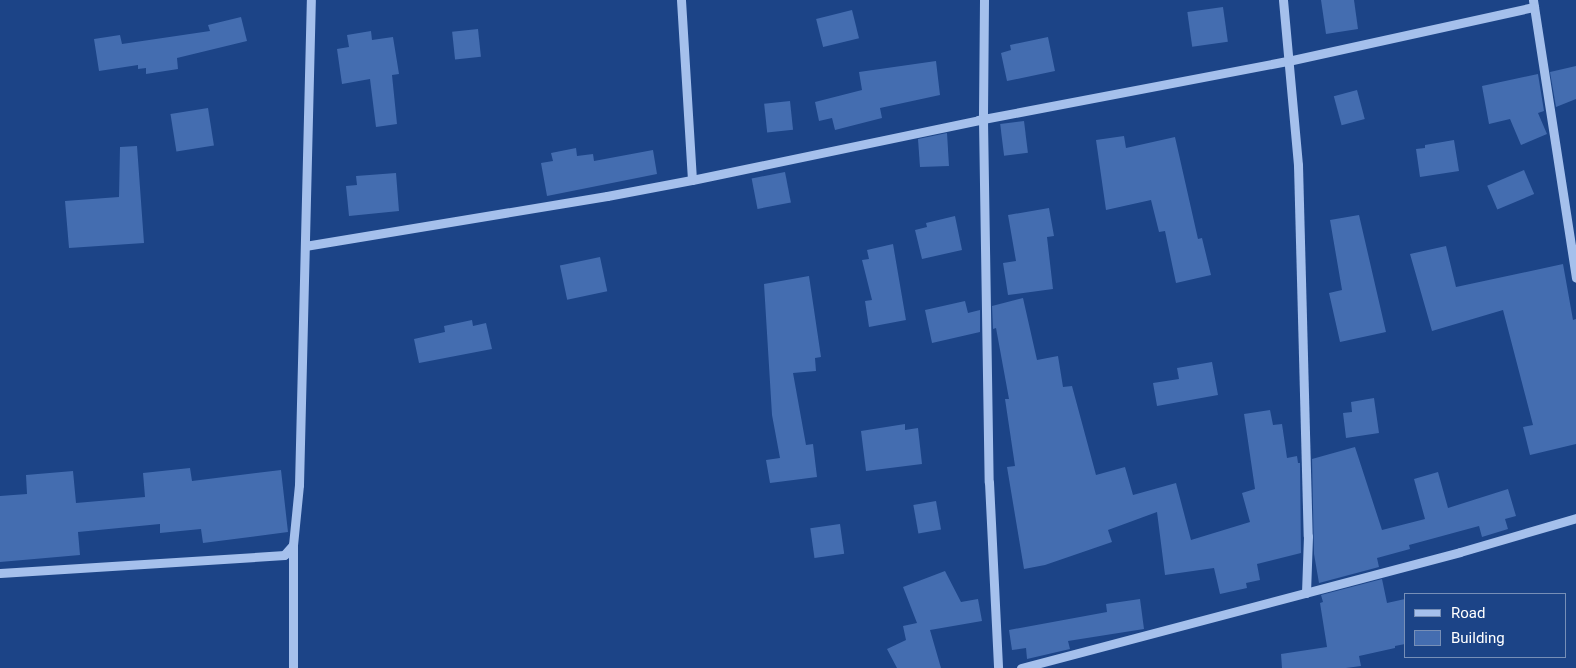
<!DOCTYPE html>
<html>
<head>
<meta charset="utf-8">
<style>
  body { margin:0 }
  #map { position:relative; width:1576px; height:668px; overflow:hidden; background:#1c4487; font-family:Roboto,sans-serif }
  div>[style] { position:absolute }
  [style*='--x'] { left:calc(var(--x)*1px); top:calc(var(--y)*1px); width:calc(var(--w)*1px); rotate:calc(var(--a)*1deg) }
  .building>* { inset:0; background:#446db0; transform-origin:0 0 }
  .minor>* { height:9px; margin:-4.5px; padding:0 4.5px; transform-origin:4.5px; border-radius:4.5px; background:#a5c0ec }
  span { translate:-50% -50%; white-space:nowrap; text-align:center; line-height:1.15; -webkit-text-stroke:4px #1c4487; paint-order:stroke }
  .legend { position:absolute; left:1404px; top:593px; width:162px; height:65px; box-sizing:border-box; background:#1c4487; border:1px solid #778fb7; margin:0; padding:6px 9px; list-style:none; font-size:15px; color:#fff }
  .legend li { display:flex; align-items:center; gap:10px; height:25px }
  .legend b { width:25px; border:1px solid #778fb7 }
</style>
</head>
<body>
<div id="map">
  <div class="building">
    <i style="clip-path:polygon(1321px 0,1354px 0,1358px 29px,1326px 34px)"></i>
    <i style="left:1223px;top:7px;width:35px;height:36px;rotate:82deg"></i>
    <i style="left:852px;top:10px;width:29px;height:37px;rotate:76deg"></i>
    <i style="clip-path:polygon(241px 17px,247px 41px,177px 58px,178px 69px,146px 74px,146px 68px,138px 69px,138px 65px,99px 71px,94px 39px,120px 35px,122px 44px,210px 31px,208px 25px)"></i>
    <i style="left:478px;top:29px;width:28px;height:26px;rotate:84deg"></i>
    <i style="clip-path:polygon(371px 31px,372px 40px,393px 37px,399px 74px,392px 75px,397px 124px,376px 127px,370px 79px,342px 84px,337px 49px,349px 47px,347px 35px)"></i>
    <i style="clip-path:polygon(1048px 37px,1055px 71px,1007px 81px,1001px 53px,1011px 50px,1010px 45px)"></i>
    <i style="clip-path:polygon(936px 61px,940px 95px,880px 108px,882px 118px,835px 130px,832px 118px,819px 121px,815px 102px,862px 90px,859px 72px)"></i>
    <i style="clip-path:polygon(1576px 66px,1576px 99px,1556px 107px,1550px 72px)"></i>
    <i style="clip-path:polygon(1538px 74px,1544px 111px,1538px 113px,1547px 134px,1521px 145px,1510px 119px,1489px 124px,1482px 86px)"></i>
    <i style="left:1357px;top:90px;width:30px;height:24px;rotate:75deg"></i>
    <i style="left:790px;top:101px;width:29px;height:26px;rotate:84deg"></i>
    <i style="left:208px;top:108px;width:38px;height:38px;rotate:81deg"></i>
    <i style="left:1024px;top:121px;width:32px;height:24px;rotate:83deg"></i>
    <i style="clip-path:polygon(947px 133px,949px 166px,920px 167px,918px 139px)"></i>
    <i style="clip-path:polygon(1124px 136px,1126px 148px,1175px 137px,1198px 239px,1202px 238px,1211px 275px,1176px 283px,1165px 231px,1159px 232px,1151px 200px,1106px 210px,1096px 140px)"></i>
    <i style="clip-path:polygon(1454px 140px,1459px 171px,1420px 177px,1416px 149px,1425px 148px,1425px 145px)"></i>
    <i style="clip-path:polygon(137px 146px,144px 243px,69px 248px,65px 201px,119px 197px,120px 147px)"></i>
    <i style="clip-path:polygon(576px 148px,577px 156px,593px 154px,594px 161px,653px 150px,657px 174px,547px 196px,541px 163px,553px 161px,551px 153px)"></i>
    <i style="left:1524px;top:170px;width:26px;height:40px;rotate:67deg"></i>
    <i style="left:785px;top:172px;width:31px;height:34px;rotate:79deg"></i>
    <i style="clip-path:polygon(396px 173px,399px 211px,349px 216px,346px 186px,357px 185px,356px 176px)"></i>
    <i style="clip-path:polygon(1049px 208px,1054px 236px,1047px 237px,1053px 289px,1008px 295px,1003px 263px,1016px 261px,1008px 215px)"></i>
    <i style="clip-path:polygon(1359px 215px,1386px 332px,1340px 342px,1329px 293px,1342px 290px,1330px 220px)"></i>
    <i style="clip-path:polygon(955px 216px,962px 250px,922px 259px,915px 230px,927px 227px,926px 223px)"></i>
    <i style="clip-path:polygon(893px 244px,906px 320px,869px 327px,865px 301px,872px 300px,862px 260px,869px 259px,867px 250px)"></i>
    <i style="clip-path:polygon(1446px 246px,1456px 287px,1563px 264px,1573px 320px,1576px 319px,1576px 444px,1530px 455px,1523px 427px,1533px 425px,1503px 310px,1432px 331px,1410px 254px)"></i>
    <i style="left:600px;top:257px;width:35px;height:41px;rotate:78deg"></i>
    <i style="clip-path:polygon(809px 276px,821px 357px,815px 358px,816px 371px,793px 373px,806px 445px,813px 444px,817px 477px,770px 483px,766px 460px,780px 458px,772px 415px,764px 284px)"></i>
    <i style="clip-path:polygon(1023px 298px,1037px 360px,1058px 356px,1063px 387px,1072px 386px,1096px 475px,1125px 467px,1133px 495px,1176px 483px,1191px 540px,1250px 522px,1242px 493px,1255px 489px,1244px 414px,1270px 410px,1273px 425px,1282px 424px,1287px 458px,1297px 456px,1298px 463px,1300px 463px,1301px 553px,1257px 564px,1260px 580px,1246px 583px,1247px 588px,1220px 594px,1214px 568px,1165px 575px,1157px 512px,1108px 530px,1112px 542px,1045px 565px,1024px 569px,1007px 467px,1015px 466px,1005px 399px,1009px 399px,996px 328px,993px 329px,992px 306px)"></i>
    <i style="clip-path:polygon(965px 301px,968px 313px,980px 310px,980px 332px,932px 343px,925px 310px)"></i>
    <i style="clip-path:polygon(472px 320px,473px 326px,486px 323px,492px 349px,419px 363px,414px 339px,445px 332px,444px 326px)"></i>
    <i style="clip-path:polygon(1212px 362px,1218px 395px,1157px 406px,1153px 383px,1179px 379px,1177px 368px)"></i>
    <i style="clip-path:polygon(1374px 398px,1379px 433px,1346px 438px,1343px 413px,1352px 412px,1351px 402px)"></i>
    <i style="clip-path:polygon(905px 424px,905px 430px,918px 428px,922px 464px,866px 471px,861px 431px)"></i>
    <i style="clip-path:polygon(1355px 447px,1382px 530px,1425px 519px,1414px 479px,1438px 472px,1448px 508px,1508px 489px,1516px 516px,1505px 519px,1508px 529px,1482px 537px,1479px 526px,1409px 545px,1410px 549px,1377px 558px,1379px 567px,1319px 583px,1314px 554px,1312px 459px)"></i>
    <i style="clip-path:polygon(190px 468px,192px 481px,281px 470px,288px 532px,203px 543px,201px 529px,160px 533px,160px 524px,78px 532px,80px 555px,0 562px,0 496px,27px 494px,26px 475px,73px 471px,76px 503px,145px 497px,143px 473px)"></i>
    <i style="left:936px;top:501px;width:29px;height:23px;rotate:80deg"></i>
    <i style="left:840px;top:524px;width:30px;height:30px;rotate:82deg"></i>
    <i style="clip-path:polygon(945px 571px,961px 602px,978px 599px,982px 621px,930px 630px,941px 668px,897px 668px,887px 649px,906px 640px,903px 626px,917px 623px,903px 587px)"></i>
    <i style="clip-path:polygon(1382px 579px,1387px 603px,1405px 599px,1405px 644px,1395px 646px,1395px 648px,1359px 656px,1361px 666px,1346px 668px,1282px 668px,1281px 654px,1327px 647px,1320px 603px,1323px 602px,1321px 595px)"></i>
    <i style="clip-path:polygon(1140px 599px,1144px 629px,1068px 641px,1070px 649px,1027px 659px,1026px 648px,1012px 650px,1009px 630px,1107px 612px,1106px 604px)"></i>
  </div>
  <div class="minor">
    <i style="--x:681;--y:0;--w:180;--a:86.5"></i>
    <i style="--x:984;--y:0;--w:120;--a:90.5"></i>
    <i style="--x:983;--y:120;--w:362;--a:89.1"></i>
    <i style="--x:989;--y:482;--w:186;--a:87.2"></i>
    <i style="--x:1283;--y:0;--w:166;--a:84.8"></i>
    <i style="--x:1298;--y:165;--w:371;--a:88.5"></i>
    <i style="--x:1308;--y:536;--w:57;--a:92"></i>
    <i style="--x:1533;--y:0;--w:281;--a:81.2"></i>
    <i style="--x:305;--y:246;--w:306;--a:-9.4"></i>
    <i style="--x:607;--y:196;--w:86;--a:-10.7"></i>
    <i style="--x:692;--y:180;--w:292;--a:-11.8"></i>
    <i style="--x:978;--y:120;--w:316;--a:-10.8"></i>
    <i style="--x:1288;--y:61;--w:252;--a:-12.4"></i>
    <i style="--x:0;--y:573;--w:285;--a:-3.6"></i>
    <i style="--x:284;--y:555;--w:13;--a:-48"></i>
    <i style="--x:293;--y:668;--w:123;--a:-90"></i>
    <i style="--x:293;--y:545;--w:60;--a:-84.3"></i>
    <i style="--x:299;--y:485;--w:485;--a:-88.6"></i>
    <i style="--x:1021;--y:668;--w:454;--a:-14.8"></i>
    <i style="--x:1460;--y:552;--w:121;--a:-16.3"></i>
  </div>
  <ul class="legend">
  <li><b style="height:6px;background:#a5c0ec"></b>Road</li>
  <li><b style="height:14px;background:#446db0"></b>Building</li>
  </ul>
</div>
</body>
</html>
